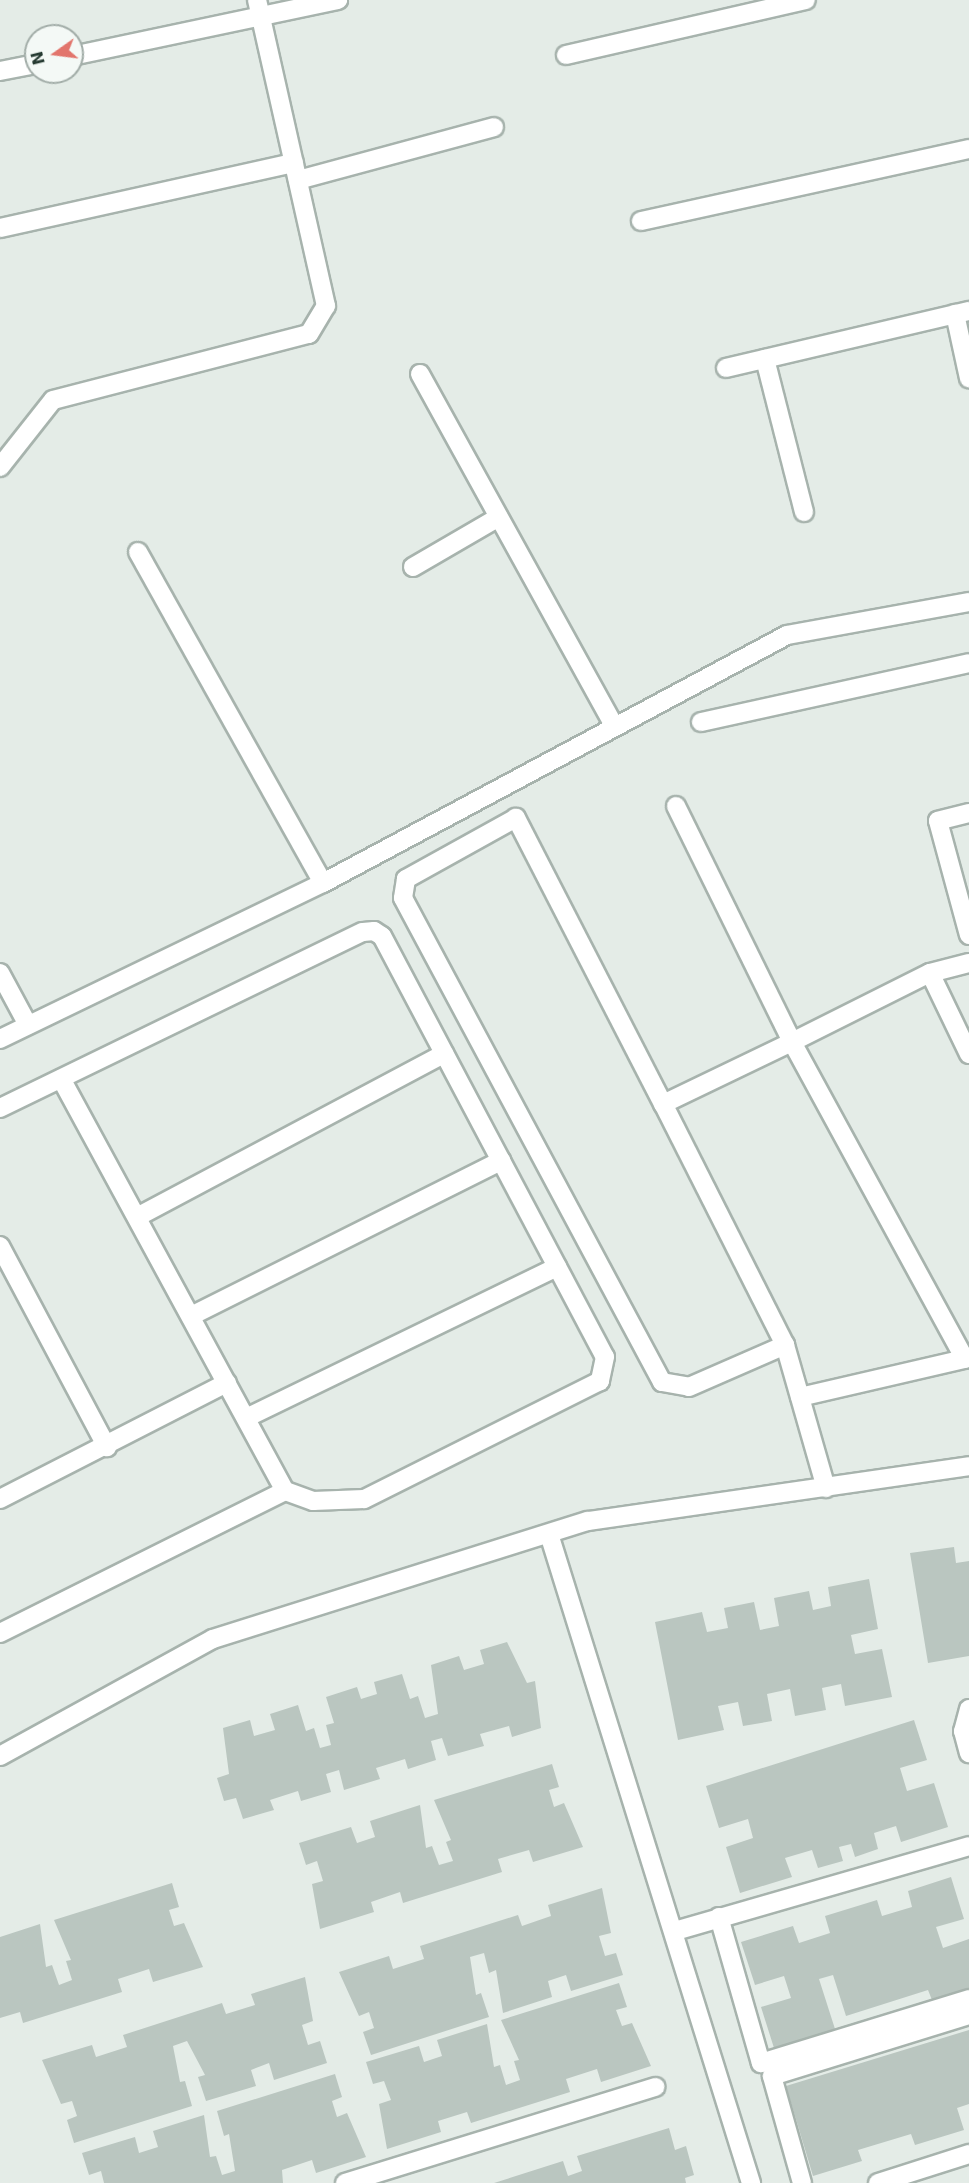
<!DOCTYPE html>
<html>
<head>
<meta charset="utf-8">
<style>
  body { margin:0 }
  #map { position:relative; width:969px; height:2183px; overflow:hidden; background:#e4ece7; font-family:"DejaVu Sans",sans-serif }
  div>[style] { position:absolute }
  [style*='--x'] { left:calc(var(--x)*1px); top:calc(var(--y)*1px); width:calc(var(--w)*1px); rotate:calc(var(--a)*1deg) }
  .building>* { inset:0; background:#bac6c0 }
  .roads { filter:drop-shadow(2px 0 #a7b3ad) drop-shadow(-2px 0 #a7b3ad) drop-shadow(0 2px #a7b3ad) drop-shadow(0 -2px #a7b3ad) }
  .street>* { height:18px; margin:-9px; padding:0 9px; transform-origin:9px; border-radius:9px; background:#fff }
  .secondary>* { height:18px; margin:-9px; padding:0 9px; transform-origin:9px; border-radius:9px; background:#fff }
  span { translate:-50% -50%; white-space:nowrap; text-align:center; line-height:1.15; -webkit-text-stroke:4.5px #f4f9f6; paint-order:stroke }
  .north { position:absolute; left:24px; top:24px; width:60px; height:60px; box-sizing:border-box; background:#f4f9f6; border:2px solid #a2ada8; border-radius:50%; rotate:256deg; font-size:16px; font-weight:700; line-height:24px; text-align:center; color:#263b32 }
  .north::after { content:''; display:block; margin:auto; width:21px; height:27px; background:#e2756c; clip-path:polygon(50% 0,100% 100%,50% 72%,0 100%) }
</style>
</head>
<body>
<div id="map">
  <div class="building">
    <i style="clip-path:polygon(954px 1547px,956px 1563px,969px 1561px,969px 1656px,928px 1663px,910px 1553px)"></i>
    <i style="clip-path:polygon(869px 1579px,878px 1629px,851px 1635px,855px 1654px,882px 1649px,892px 1697px,845px 1706px,841px 1684px,822px 1688px,826px 1710px,795px 1716px,790px 1689px,767px 1694px,772px 1721px,743px 1726px,738px 1702px,718px 1706px,724px 1730px,678px 1740px,655px 1622px,702px 1612px,707px 1632px,728px 1628px,724px 1608px,754px 1602px,760px 1630px,779px 1626px,774px 1598px,809px 1591px,813px 1610px,831px 1606px,828px 1587px)"></i>
    <i style="clip-path:polygon(507px 1642px,527px 1683px,535px 1681px,541px 1728px,512px 1737px,509px 1726px,480px 1734px,484px 1746px,448px 1756px,442px 1738px,431px 1741px,436px 1760px,408px 1769px,405px 1759px,376px 1768px,380px 1779px,344px 1790px,339px 1770px,326px 1774px,331px 1792px,301px 1801px,298px 1791px,270px 1800px,274px 1810px,243px 1819px,236px 1798px,224px 1801px,217px 1778px,229px 1774px,223px 1728px,250px 1720px,254px 1736px,275px 1730px,270px 1714px,298px 1705px,306px 1731px,314px 1728px,320px 1748px,331px 1745px,326px 1725px,334px 1723px,326px 1697px,357px 1687px,361px 1699px,377px 1694px,374px 1682px,402px 1674px,410px 1699px,418px 1696px,425px 1718px,438px 1714px,431px 1665px,459px 1656px,464px 1670px,484px 1664px,480px 1650px)"></i>
    <i style="clip-path:polygon(914px 1720px,927px 1760px,900px 1768px,907px 1791px,934px 1783px,948px 1827px,901px 1842px,896px 1826px,874px 1833px,878px 1849px,855px 1857px,851px 1844px,839px 1847px,843px 1861px,818px 1868px,812px 1850px,785px 1858px,792px 1877px,740px 1893px,726px 1847px,753px 1838px,748px 1819px,719px 1828px,706px 1786px)"></i>
    <i style="clip-path:polygon(552px 1764px,559px 1787px,549px 1790px,554px 1807px,564px 1803px,583px 1847px,533px 1862px,529px 1850px,498px 1859px,502px 1872px,403px 1903px,400px 1892px,371px 1902px,374px 1912px,320px 1929px,312px 1884px,323px 1881px,317px 1861px,306px 1865px,299px 1843px,351px 1827px,357px 1843px,375px 1837px,370px 1821px,420px 1805px,426px 1848px,432px 1846px,439px 1865px,453px 1861px,446px 1842px,451px 1840px,434px 1800px)"></i>
    <i style="clip-path:polygon(951px 1877px,964px 1919px,936px 1927px,943px 1948px,969px 1939px,969px 1988px,932px 2000px,928px 1990px,846px 2016px,833px 1975px,819px 1979px,835px 2029px,774px 2048px,761px 2007px,791px 1998px,784px 1976px,755px 1985px,741px 1942px,793px 1926px,799px 1943px,830px 1933px,825px 1916px,877px 1900px,882px 1916px,912px 1907px,908px 1891px)"></i>
    <i style="clip-path:polygon(172px 1883px,179px 1907px,169px 1910px,174px 1926px,184px 1923px,203px 1967px,153px 1982px,149px 1969px,118px 1979px,122px 1992px,23px 2023px,20px 2012px,0 2018px,0 1937px,40px 1924px,46px 1967px,52px 1965px,59px 1985px,72px 1980px,66px 1961px,71px 1960px,54px 1920px)"></i>
    <i style="clip-path:polygon(602px 1888px,611px 1933px,599px 1936px,605px 1956px,616px 1953px,623px 1975px,571px 1991px,566px 1975px,548px 1981px,552px 1997px,503px 2013px,496px 1970px,489px 1973px,484px 1953px,470px 1957px,476px 1995px,481px 1993px,489px 2017px,371px 2055px,363px 2032px,374px 2028px,369px 2012px,359px 2016px,339px 1972px,389px 1956px,393px 1969px,424px 1959px,420px 1946px,518px 1915px,522px 1926px,551px 1916px,548px 1905px)"></i>
    <i style="clip-path:polygon(305px 1977px,313px 2021px,302px 2025px,308px 2045px,320px 2041px,327px 2063px,274px 2080px,269px 2063px,251px 2070px,256px 2086px,206px 2101px,198px 2077px,205px 2075px,187px 2041px,173px 2046px,180px 2082px,185px 2081px,192px 2106px,74px 2143px,67px 2120px,77px 2116px,72px 2101px,61px 2104px,42px 2060px,92px 2045px,96px 2057px,127px 2047px,123px 2035px,222px 2003px,226px 2014px,255px 2005px,251px 1994px)"></i>
    <i style="clip-path:polygon(619px 1983px,627px 2007px,616px 2010px,622px 2026px,632px 2023px,651px 2066px,601px 2082px,597px 2069px,566px 2079px,570px 2092px,471px 2123px,467px 2112px,438px 2121px,441px 2132px,387px 2149px,379px 2104px,391px 2100px,384px 2081px,373px 2084px,366px 2062px,419px 2046px,424px 2062px,442px 2056px,437px 2040px,487px 2024px,494px 2067px,500px 2065px,506px 2085px,520px 2080px,514px 2061px,519px 2060px,501px 2020px)"></i>
    <i style="clip-path:polygon(969px 2030px,969px 2104px,957px 2108px,964px 2130px,915px 2145px,911px 2134px,858px 2150px,862px 2161px,813px 2176px,786px 2086px)"></i>
    <i style="clip-path:polygon(335px 2074px,342px 2097px,332px 2101px,337px 2117px,347px 2113px,366px 2157px,316px 2173px,312px 2160px,282px 2170px,283px 2183px,104px 2183px,101px 2171px,89px 2175px,82px 2153px,135px 2137px,139px 2153px,158px 2147px,153px 2131px,204px 2115px,210px 2157px,216px 2156px,222px 2175px,235px 2171px,229px 2134px,224px 2136px,217px 2111px)"></i>
    <i style="clip-path:polygon(669px 2128px,675px 2150px,686px 2146px,694px 2175px,685px 2178px,686px 2183px,494px 2183px,563px 2161px,568px 2176px,582px 2171px,577px 2156px)"></i>
  </div>
  <div class="roads">
    <div class="street">
      <i style="--x:566;--y:55;--w:246;--a:-12.9"></i>
      <i style="--x:72;--y:56;--w:272;--a:-11.9"></i>
      <i style="--x:0;--y:71;--w:37;--a:-11"></i>
      <i style="--x:298;--y:180;--w:203;--a:-15.1"></i>
      <i style="--x:641;--y:221;--w:336;--a:-12.4"></i>
      <i style="--x:0;--y:228;--w:301;--a:-12.5"></i>
      <i style="--x:955;--y:314;--w:66;--a:77.7"></i>
      <i style="--x:765;--y:359;--w:158;--a:75.7"></i>
      <i style="--x:726;--y:368;--w:250;--a:-13.2"></i>
      <i style="--x:420;--y:374;--w:401;--a:61.1"></i>
      <i style="--x:0;--y:467;--w:85;--a:-51.7"></i>
      <i style="--x:53;--y:400;--w:264;--a:-14.5"></i>
      <i style="--x:309;--y:334;--w:33;--a:-59"></i>
      <i style="--x:326;--y:306;--w:314;--a:-102.7"></i>
      <i style="--x:138;--y:552;--w:379;--a:60.8"></i>
      <i style="--x:413;--y:567;--w:99;--a:-30.2"></i>
      <i style="--x:701;--y:722;--w:274;--a:-12.4"></i>
      <i style="--x:676;--y:806;--w:263;--a:63.8"></i>
      <i style="--x:792;--y:1042;--w:154;--a:-26.6"></i>
      <i style="--x:930;--y:973;--w:90;--a:64.3"></i>
      <i style="--x:969;--y:813;--w:32;--a:166"></i>
      <i style="--x:938;--y:821;--w:118;--a:74.8"></i>
      <i style="--x:0;--y:973;--w:59;--a:61.7"></i>
      <i style="--x:930;--y:973;--w:40;--a:-14.4"></i>
      <i style="--x:0;--y:1039;--w:359;--a:-25.8"></i>
      <i style="--x:323;--y:883;--w:526;--a:-28.12"></i>
      <i style="--x:787;--y:635;--w:185;--a:-10.3"></i>
      <i style="--x:663;--y:1104;--w:322;--a:-117.2"></i>
      <i style="--x:516;--y:818;--w:126;--a:151"></i>
      <i style="--x:406;--y:879;--w:19;--a:99"></i>
      <i style="--x:403;--y:898;--w:549;--a:61.85"></i>
      <i style="--x:662;--y:1382;--w:27;--a:10"></i>
      <i style="--x:689;--y:1387;--w:105;--a:-23.6"></i>
      <i style="--x:0;--y:1108;--w:403;--a:-25.9"></i>
      <i style="--x:363;--y:932;--w:11;--a:-5"></i>
      <i style="--x:374;--y:931;--w:9;--a:32"></i>
      <i style="--x:382;--y:936;--w:476;--a:62.1"></i>
      <i style="--x:605;--y:1357;--w:25;--a:102"></i>
      <i style="--x:600;--y:1381;--w:264;--a:153.4"></i>
      <i style="--x:364;--y:1499;--w:51;--a:177.8"></i>
      <i style="--x:313;--y:1501;--w:30;--a:-160"></i>
      <i style="--x:285;--y:1491;--w:469;--a:-118.5"></i>
      <i style="--x:137;--y:1217;--w:348;--a:-28"></i>
      <i style="--x:0;--y:1246;--w:228;--a:62"></i>
      <i style="--x:191;--y:1316;--w:347;--a:-26.6"></i>
      <i style="--x:800;--y:1397;--w:173;--a:-13"></i>
      <i style="--x:246;--y:1418;--w:346;--a:-25.9"></i>
      <i style="--x:826;--y:1488;--w:149;--a:-106"></i>
      <i style="--x:785;--y:1345;--w:270;--a:-116.8"></i>
      <i style="--x:663;--y:1104;--w:143;--a:-25.7"></i>
      <i style="--x:792;--y:1042;--w:361;--a:61.4"></i>
      <i style="--x:0;--y:1499;--w:255;--a:-27.1"></i>
      <i style="--x:549;--y:1534;--w:680;--a:72.71"></i>
      <i style="--x:0;--y:1633;--w:318;--a:-26.5"></i>
      <i style="--x:969;--y:1709;--w:23;--a:105"></i>
      <i style="--x:963;--y:1731;--w:23;--a:75"></i>
      <i style="--x:719;--y:1917;--w:152;--a:74"></i>
      <i style="--x:761;--y:2063;--w:218;--a:-17.1"></i>
      <i style="--x:675;--y:1931;--w:306;--a:-16.1"></i>
      <i style="--x:345;--y:2183;--w:325;--a:-17.2"></i>
      <i style="--x:802;--y:2183;--w:111;--a:-105.7"></i>
      <i style="--x:772;--y:2076;--w:206;--a:-17.2"></i>
      <i style="--x:878;--y:2183;--w:96;--a:-17.7"></i>
    </div>
    <div class="secondary">
      <i style="--x:0;--y:1756;--w:243;--a:-28.8"></i>
      <i style="--x:213;--y:1639;--w:393;--a:-17.5"></i>
      <i style="--x:588;--y:1521;--w:385;--a:-8.2"></i>
    </div>
  </div>
  <div class="north">N</div>
</div>
</body>
</html>
